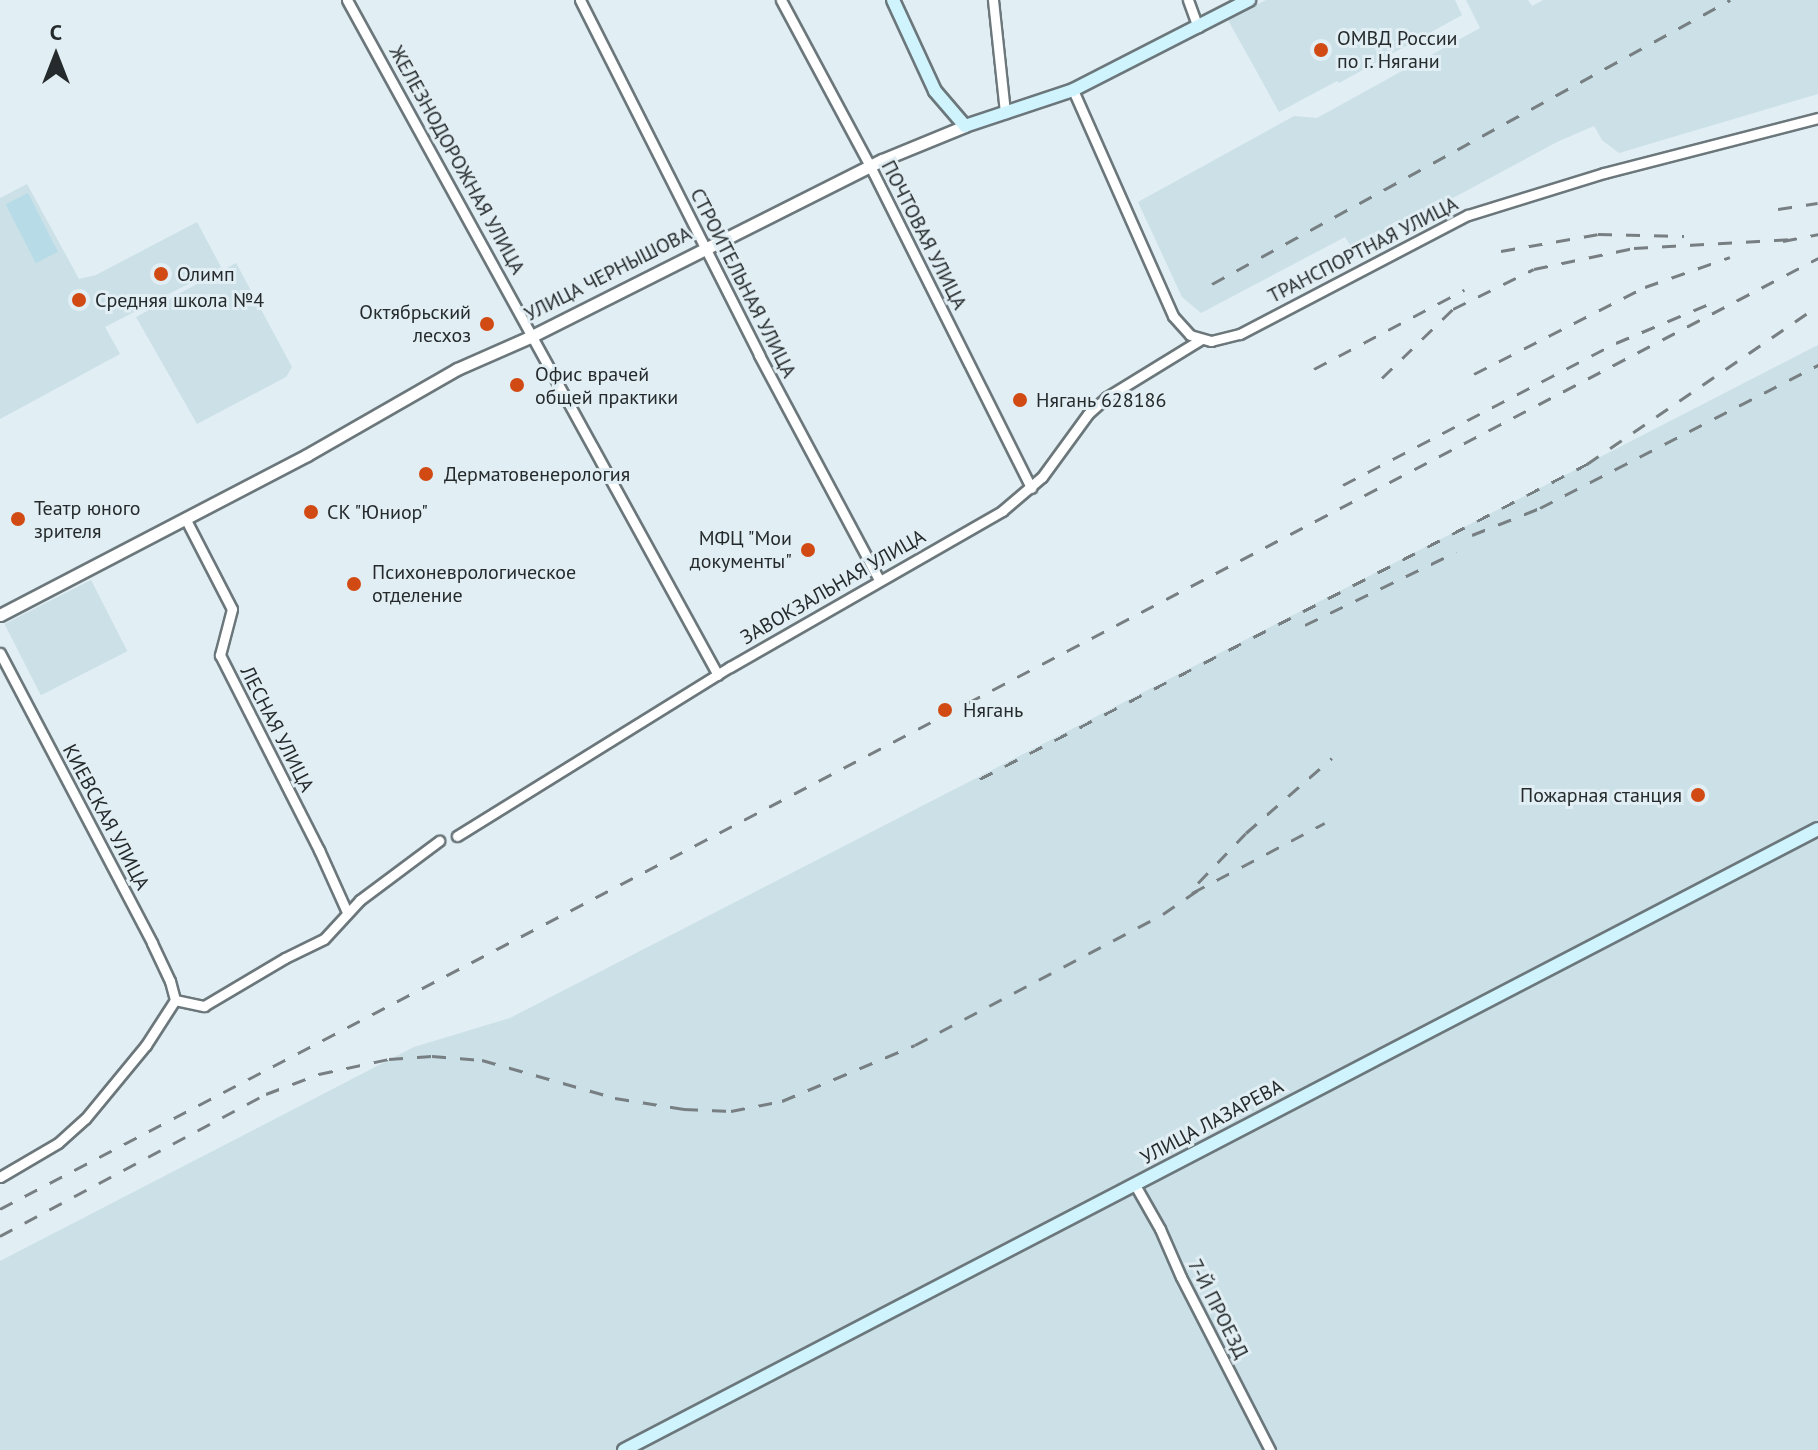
<!DOCTYPE html>
<html>
<head>
<meta charset="utf-8">
<style>
  body { margin:0 }
  #map { position:relative; width:1818px; height:1450px; overflow:hidden; background:#e1eef3; font-family:"PT Sans",sans-serif }
  div>[style] { position:absolute }
  [style*='--x'] { left:calc(var(--x)*1px); top:calc(var(--y)*1px); width:calc(var(--w)*1px); rotate:calc(var(--a)*1deg) }
  .built>* { inset:0; background:#cbe0e7; transform-origin:0 0 }
  .green>* { inset:0; background:#b7dce7; transform-origin:0 0 }
  .roads { filter:drop-shadow(2px 0 #6b777b) drop-shadow(-2px 0 #6b777b) drop-shadow(0 2px #6b777b) drop-shadow(0 -2px #6b777b) }
  .minor>* { height:9px; margin:-4.5px; padding:0 4.5px; transform-origin:4.5px; border-radius:4.5px; background:#fff }
  .tertiary>* { height:11px; margin:-5.5px; padding:0 5.5px; transform-origin:5.5px; border-radius:5.5px; background:#fff }
  .secondary>* { height:12px; margin:-6px; padding:0 6px; transform-origin:6px; border-radius:6px; background:#d0f4fe }
  .rail>* { height:3px; margin-top:-1.5px; transform-origin:0; background:repeating-linear-gradient(90deg,#777f82 0 14px,transparent 0 28px) }
  .dots>* { width:22px; height:22px; translate:-50% -50%; box-sizing:border-box; border:4px solid #e1eef3; border-radius:50% }
  span { translate:-50% -50%; white-space:nowrap; text-align:center; line-height:1.15; -webkit-text-stroke:6px #e1eef3; paint-order:stroke }
  .poi-label { font-size:20px; color:#252a2c }
  .left { translate:0 -50%; text-align:left }
  .right { translate:-100% -50%; text-align:right }
  .street-label { font-size:20px; color:#252a2c }
  .north { position:absolute; left:16px; top:16px; width:80px; height:80px; -webkit-text-stroke:6px #e1eef3; paint-order:stroke; rotate:0deg; font-size:22px; font-weight:700; line-height:32px; text-align:center; color:#252a2c }
  .north::after { content:''; display:block; margin:auto; width:28px; height:36px; background:#252a2c; clip-path:polygon(50% 0,100% 100%,50% 72%,0 100%) }
</style>
</head>
<body>
<div id="map">
  <div class="built">
    <i style="clip-path:polygon(1266px 0,1455px 0,1462px 15px,1339px 83px,1337px 81px,1279px 112px,1228px 20px)"></i>
    <i style="clip-path:polygon(1466px 0,1528px 0,1532px 6px,1543px 0,1818px 0,1818px 94px,1619px 153px,1602px 140px,1594px 126px,1557px 142px,1354px 251px,1345px 237px,1201px 313px,1182px 297px,1138px 202px,1294px 116px,1317px 118px,1480px 28px)"></i>
    <i style="clip-path:polygon(27px 184px,79px 279px,96px 275px,197px 222px,221px 267px,105px 327px,120px 354px,0 419px,0 198px)"></i>
    <i style="clip-path:polygon(236px 263px,292px 367px,286px 377px,197px 424px,136px 317px)"></i>
    <i style="clip-path:polygon(1818px 345px,1818px 1450px,0 1450px,0 1261px,414px 1047px,510px 1018px)"></i>
    <i style="left:91px;top:580px;width:80px;height:97px;rotate:63deg"></i>
  </div>
  <div class="green">
    <i style="left:28px;top:193px;width:66px;height:25px;rotate:63deg"></i>
  </div>
  <div class="roads">
    <div class="minor">
      <i style="--x:347;--y:0;--w:770;--a:61.21"></i>
      <i style="--x:580;--y:0;--w:398;--a:63.2"></i>
      <i style="--x:759;--y:355;--w:255;--a:61.9"></i>
      <i style="--x:781;--y:0;--w:188;--a:61.8"></i>
      <i style="--x:870;--y:166;--w:360;--a:63.4"></i>
      <i style="--x:993;--y:0;--w:114;--a:83.9"></i>
      <i style="--x:1188;--y:0;--w:29;--a:70"></i>
      <i style="--x:1073;--y:90;--w:247;--a:66.1"></i>
      <i style="--x:1173;--y:316;--w:25;--a:48"></i>
      <i style="--x:1190;--y:335;--w:22;--a:16"></i>
      <i style="--x:1211;--y:341;--w:30;--a:-14"></i>
      <i style="--x:1240;--y:334;--w:257;--a:-27.6"></i>
      <i style="--x:1468;--y:215;--w:142;--a:-17.2"></i>
      <i style="--x:1604;--y:173;--w:221;--a:-14.4"></i>
      <i style="--x:185;--y:518;--w:102;--a:62.7"></i>
      <i style="--x:232;--y:609;--w:48;--a:104.6"></i>
      <i style="--x:220;--y:655;--w:219;--a:63.1"></i>
      <i style="--x:319;--y:850;--w:68;--a:65.7"></i>
      <i style="--x:0;--y:653;--w:327;--a:62.3"></i>
      <i style="--x:152;--y:943;--w:42;--a:64.7"></i>
      <i style="--x:170;--y:981;--w:20;--a:75"></i>
      <i style="--x:457;--y:836;--w:321;--a:-31.8"></i>
      <i style="--x:730;--y:667;--w:314;--a:-29.8"></i>
      <i style="--x:1002;--y:511;--w:52;--a:-40.4"></i>
      <i style="--x:1042;--y:477;--w:78;--a:-53.9"></i>
      <i style="--x:1088;--y:414;--w:25;--a:-42"></i>
      <i style="--x:1107;--y:397;--w:109;--a:-31.5"></i>
      <i style="--x:175;--y:1000;--w:30;--a:12"></i>
      <i style="--x:204;--y:1006;--w:94;--a:-30.7"></i>
      <i style="--x:285;--y:958;--w:43;--a:-26"></i>
      <i style="--x:324;--y:939;--w:53;--a:-47.3"></i>
      <i style="--x:360;--y:900;--w:99;--a:-36.8"></i>
      <i style="--x:0;--y:1177;--w:67;--a:-30.4"></i>
      <i style="--x:58;--y:1143;--w:36;--a:-42"></i>
      <i style="--x:85;--y:1119;--w:96;--a:-50.5"></i>
      <i style="--x:146;--y:1045;--w:54;--a:-57.2"></i>
      <i style="--x:1135;--y:1185;--w:51;--a:60.4"></i>
      <i style="--x:1160;--y:1229;--w:52;--a:66.4"></i>
      <i style="--x:1181;--y:1277;--w:195;--a:62.8"></i>
    </div>
    <div class="tertiary">
      <i style="--x:0;--y:615;--w:346;--a:-27.5"></i>
      <i style="--x:307;--y:455;--w:173;--a:-29.8"></i>
      <i style="--x:457;--y:369;--w:80;--a:-23.7"></i>
      <i style="--x:530;--y:337;--w:394;--a:-26.7"></i>
      <i style="--x:882;--y:160;--w:90;--a:-22.3"></i>
    </div>
    <div class="secondary">
      <i style="--x:893;--y:0;--w:100;--a:65.2"></i>
      <i style="--x:935;--y:91;--w:46;--a:49.4"></i>
      <i style="--x:965;--y:126;--w:114;--a:-18.4"></i>
      <i style="--x:1073;--y:90;--w:198;--a:-27.1"></i>
      <i style="--x:624;--y:1450;--w:1346;--a:-27.48"></i>
    </div>
  </div>
  <div class="rail">
    <i style="--x:1778;--y:209;--w:40;--a:-8.5"></i>
    <i style="--x:1783;--y:241;--w:36;--a:-11"></i>
    <i style="--x:1501;--y:251;--w:98;--a:-9.9"></i>
    <i style="--x:1598;--y:234;--w:86;--a:1.3"></i>
    <i style="--x:1212;--y:284;--w:591;--a:-28.73"></i>
    <i style="--x:1314;--y:369;--w:170;--a:-27.8"></i>
    <i style="--x:1474;--y:374;--w:192;--a:-27"></i>
    <i style="--x:1645;--y:287;--w:90;--a:-19.4"></i>
    <i style="--x:1382;--y:378;--w:99;--a:-44.2"></i>
    <i style="--x:1453;--y:309;--w:90;--a:-26.3"></i>
    <i style="--x:1534;--y:269;--w:102;--a:-11.9"></i>
    <i style="--x:1634;--y:248;--w:160;--a:-3.2"></i>
    <i style="--x:1343;--y:485;--w:308;--a:-27.5"></i>
    <i style="--x:1616;--y:343;--w:101;--a:-22.8"></i>
    <i style="--x:1472;--y:535;--w:73;--a:-21.7"></i>
    <i style="--x:1540;--y:508;--w:313;--a:-27.2"></i>
    <i style="--x:1305;--y:625;--w:168;--a:-25.8"></i>
    <i style="--x:980;--y:779;--w:684;--a:-27.43"></i>
    <i style="--x:1587;--y:464;--w:280;--a:-34.4"></i>
    <i style="--x:1198;--y:883;--w:69;--a:-46.2"></i>
    <i style="--x:1246;--y:833;--w:114;--a:-41.1"></i>
    <i style="--x:1192;--y:893;--w:150;--a:-27.8"></i>
    <i style="--x:0;--y:1209;--w:2052;--a:-27.61"></i>
    <i style="--x:0;--y:1236;--w:302;--a:-28.1"></i>
    <i style="--x:266;--y:1094;--w:57;--a:-20.7"></i>
    <i style="--x:319;--y:1074;--w:72;--a:-12.1"></i>
    <i style="--x:389;--y:1059;--w:43;--a:-4"></i>
    <i style="--x:432;--y:1056;--w:50;--a:4.6"></i>
    <i style="--x:482;--y:1060;--w:138;--a:15.9"></i>
    <i style="--x:615;--y:1098;--w:70;--a:9.1"></i>
    <i style="--x:684;--y:1109;--w:47;--a:2.4"></i>
    <i style="--x:731;--y:1111;--w:52;--a:-11.1"></i>
    <i style="--x:782;--y:1101;--w:144;--a:-22.8"></i>
    <i style="--x:915;--y:1045;--w:280;--a:-27.8"></i>
    <i style="--x:1163;--y:914;--w:46;--a:-34.4"></i>
  </div>
  <div class="dots">
    <i style="left:1321px;top:50px;background:#d14a13"></i>
    <i style="left:161px;top:274px;background:#d14a13"></i>
    <i style="left:79px;top:300px;background:#d14a13"></i>
    <i style="left:487px;top:324px;background:#d14a13"></i>
    <i style="left:517px;top:385px;background:#d14a13"></i>
    <i style="left:1020px;top:400px;background:#d14a13"></i>
    <i style="left:426px;top:474px;background:#d14a13"></i>
    <i style="left:311px;top:512px;background:#d14a13"></i>
    <i style="left:18px;top:519px;background:#d14a13"></i>
    <i style="left:808px;top:550px;background:#d14a13"></i>
    <i style="left:354px;top:584px;background:#d14a13"></i>
    <i style="left:945px;top:710px;background:#d14a13"></i>
    <i style="left:1698px;top:795px;background:#d14a13"></i>
  </div>
  <div class="poi-label">
    <span class="left" style="left:1337px;top:50px">ОМВД России<br>по г. Нягани</span>
    <span class="left" style="left:177px;top:274px">Олимп</span>
    <span class="left" style="left:95px;top:300px">Средняя школа №4</span>
    <span class="right" style="left:471px;top:324px">Октябрьский<br>лесхоз</span>
    <span class="left" style="left:535px;top:386px">Офис врачей<br>общей практики</span>
    <span class="left" style="left:1036px;top:400px">Нягань 628186</span>
    <span class="left" style="left:444px;top:474px">Дерматовенерология</span>
    <span class="left" style="left:34px;top:520px">Театр юного<br>зрителя</span>
    <span class="left" style="left:327px;top:512px">СК "Юниор"</span>
    <span class="right" style="left:792px;top:550px">МФЦ "Мои<br>документы"</span>
    <span class="left" style="left:372px;top:584px">Психоневрологическое<br>отделение</span>
    <span class="left" style="left:963px;top:710px">Нягань</span>
    <span class="right" style="left:1682px;top:795px">Пожарная станция</span>
  </div>
  <div class="street-label">
    <span style="left:457px;top:160px;rotate:61deg">ЖЕЛЕЗНОДОРОЖНАЯ УЛИЦА</span>
    <span style="left:924px;top:235px;rotate:63deg">ПОЧТОВАЯ УЛИЦА</span>
    <span style="left:1363px;top:250px;rotate:-27deg">ТРАНСПОРТНАЯ УЛИЦА</span>
    <span style="left:608px;top:274px;rotate:-27deg">УЛИЦА ЧЕРНЫШОВА</span>
    <span style="left:743px;top:283px;rotate:63deg">СТРОИТЕЛЬНАЯ УЛИЦА</span>
    <span style="left:833px;top:587px;rotate:-30deg">ЗАВОКЗАЛЬНАЯ УЛИЦА</span>
    <span style="left:277px;top:729px;rotate:63deg">ЛЕСНАЯ УЛИЦА</span>
    <span style="left:106px;top:817px;rotate:62deg">КИЕВСКАЯ УЛИЦА</span>
    <span style="left:1212px;top:1122px;rotate:-28deg">УЛИЦА ЛАЗАРЕВА</span>
    <span style="left:1218px;top:1309px;rotate:63deg">7-Й ПРОЕЗД</span>
  </div>
  <div class="north">С</div>
</div>
</body>
</html>
